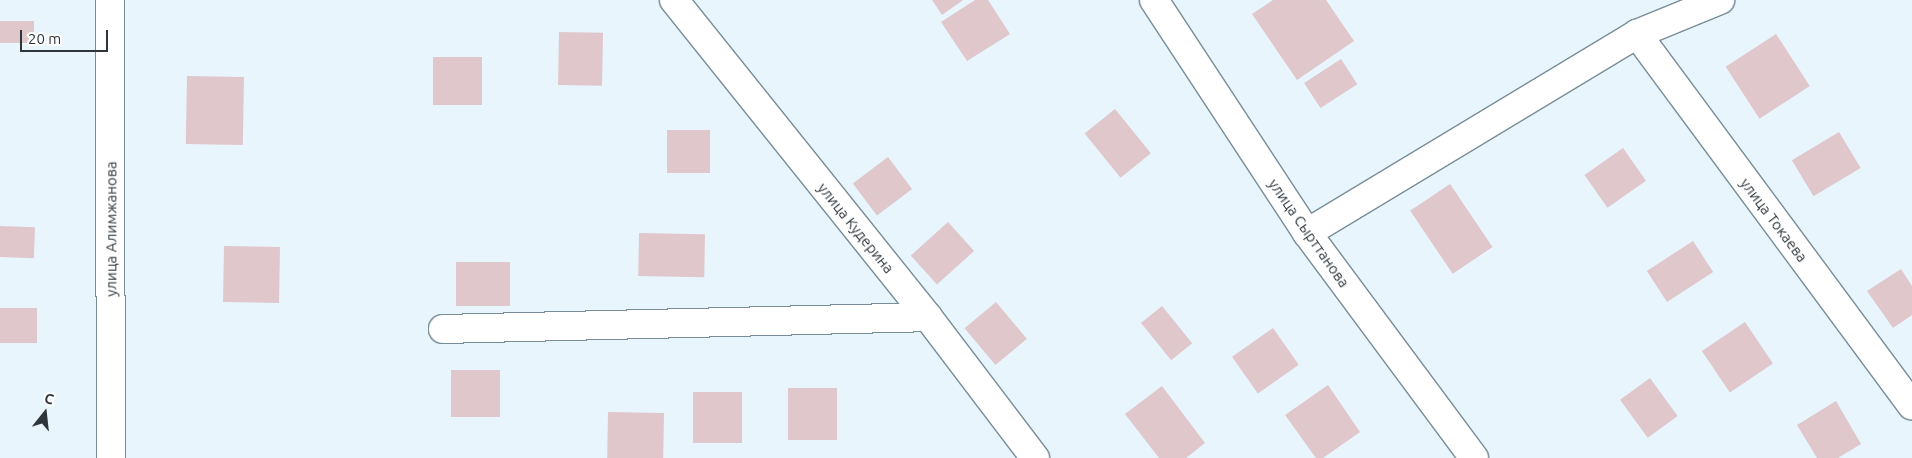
<!DOCTYPE html>
<html>
<head>
<meta charset="utf-8">
<style>
  body { margin:0 }
  #map { position:relative; width:1912px; height:458px; overflow:hidden; background:#e8f5fc; font-family:Ubuntu,sans-serif }
  div>[style] { position:absolute }
  [style*='--x'] { left:calc(var(--x)*1px); top:calc(var(--y)*1px); width:calc(var(--w)*1px); rotate:calc(var(--a)*1deg) }
  .building>* { inset:0; background:#dfc7cb; transform-origin:0 0 }
  .roads { filter:drop-shadow(1px 0 #798d98) drop-shadow(-1px 0 #798d98) drop-shadow(0 1px #798d98) drop-shadow(0 -1px #798d98) }
  .minor>* { height:28px; margin:-14px; padding:0 14px; transform-origin:14px; border-radius:14px; background:#fff }
  span { translate:-50% -50%; white-space:nowrap; text-align:center; line-height:1.15; -webkit-text-stroke:4px #fff; paint-order:stroke }
  .street-label { font-size:15px; color:#2e363b }
  .north { position:absolute; left:20px; top:388px; width:50px; height:50px; -webkit-text-stroke:4px #fff; paint-order:stroke; rotate:16deg; font-size:14px; font-weight:700; line-height:20px; text-align:center; color:#2e363b }
  .north::after { content:''; display:block; margin:auto; width:18px; height:22px; background:#2e363b; clip-path:polygon(50% 0,100% 100%,50% 72%,0 100%) }
  .scale { position:absolute; left:20px; top:30px; width:88px; height:22px; box-sizing:border-box; border:2px solid #2e363b; border-top:0; padding-left:6px; font-size:15px; line-height:18px; white-space:nowrap; color:#2e363b; -webkit-text-stroke:4px #fff; paint-order:stroke }
</style>
</head>
<body>
<div id="map">
  <div class="building">
    <i style="clip-path:polygon(932px 0,963px 0,942px 15px)"></i>
    <i style="clip-path:polygon(975px 0,988px 0,1010px 34px,967px 61px,941px 22px)"></i>
    <i style="clip-path:polygon(1273px 0,1326px 0,1354px 41px,1297px 80px,1252px 14px)"></i>
    <i style="left:0;top:21px;width:34px;height:22px"></i>
    <i style="left:559px;top:32px;width:44px;height:53px;rotate:1deg"></i>
    <i style="left:1776px;top:34px;width:62px;height:60px;rotate:57deg"></i>
    <i style="left:433px;top:57px;width:49px;height:48px"></i>
    <i style="left:1341px;top:59px;width:30px;height:44px;rotate:57deg"></i>
    <i style="left:187px;top:76px;width:57px;height:68px;rotate:1deg"></i>
    <i style="left:1115px;top:109px;width:57px;height:39px;rotate:51deg"></i>
    <i style="left:667px;top:130px;width:43px;height:43px"></i>
    <i style="left:1839px;top:132px;width:42px;height:55px;rotate:59deg"></i>
    <i style="left:1623px;top:148px;width:40px;height:47px;rotate:55deg"></i>
    <i style="left:888px;top:157px;width:40px;height:44px;rotate:53deg"></i>
    <i style="left:1450px;top:184px;width:76px;height:48px;rotate:56deg"></i>
    <i style="left:948px;top:222px;width:39px;height:50px;rotate:48deg"></i>
    <i style="left:0;top:226px;width:35px;height:31px;rotate:2deg"></i>
    <i style="left:639px;top:233px;width:66px;height:43px;rotate:1deg"></i>
    <i style="left:1693px;top:241px;width:37px;height:55px;rotate:57deg"></i>
    <i style="left:224px;top:246px;width:56px;height:56px;rotate:1deg"></i>
    <i style="left:456px;top:262px;width:54px;height:44px"></i>
    <i style="clip-path:polygon(1901px 269px,1912px 286px,1912px 315px,1893px 328px,1867px 291px)"></i>
    <i style="left:996px;top:302px;width:48px;height:41px;rotate:50deg"></i>
    <i style="left:1162px;top:306px;width:48px;height:27px;rotate:51deg"></i>
    <i style="left:0;top:308px;width:37px;height:35px"></i>
    <i style="left:1745px;top:322px;width:50px;height:52px;rotate:56deg"></i>
    <i style="left:1273px;top:328px;width:45px;height:50px;rotate:55deg"></i>
    <i style="left:451px;top:370px;width:49px;height:47px"></i>
    <i style="left:1650px;top:378px;width:47px;height:37px;rotate:54deg"></i>
    <i style="clip-path:polygon(1328px 385px,1360px 432px,1323px 458px,1316px 458px,1285px 415px)"></i>
    <i style="clip-path:polygon(1162px 386px,1205px 443px,1186px 458px,1159px 458px,1125px 414px)"></i>
    <i style="left:788px;top:388px;width:49px;height:52px"></i>
    <i style="left:693px;top:392px;width:49px;height:51px"></i>
    <i style="clip-path:polygon(1836px 401px,1861px 444px,1838px 458px,1817px 458px,1797px 425px)"></i>
    <i style="left:608px;top:412px;width:56px;height:46px;rotate:1deg"></i>
  </div>
  <div class="roads">
    <div class="minor">
      <i style="--x:110;--y:0;--w:458;--a:89.9"></i>
      <i style="--x:674;--y:0;--w:406;--a:51.3"></i>
      <i style="--x:928;--y:317;--w:177;--a:52.8"></i>
      <i style="--x:1154;--y:0;--w:279;--a:56.7"></i>
      <i style="--x:1307;--y:233;--w:280;--a:53.4"></i>
      <i style="--x:1637;--y:34;--w:462;--a:53.5"></i>
      <i style="--x:1307;--y:233;--w:385;--a:-31.1"></i>
      <i style="--x:1637;--y:34;--w:90;--a:-22.3"></i>
      <i style="--x:443;--y:329;--w:485;--a:-1.4"></i>
    </div>
  </div>
  <div class="street-label">
    <span style="left:1774px;top:220px;rotate:53deg">улица Токаева</span>
    <span style="left:856px;top:228px;rotate:51deg">улица Кудерина</span>
    <span style="left:111px;top:229px;rotate:-90deg">улица Алимжанова</span>
    <span style="left:1309px;top:233px;rotate:55deg">улица Сырттанова</span>
  </div>
  <div class="north">С</div>
  <div class="scale">20 m</div>
</div>
</body>
</html>
